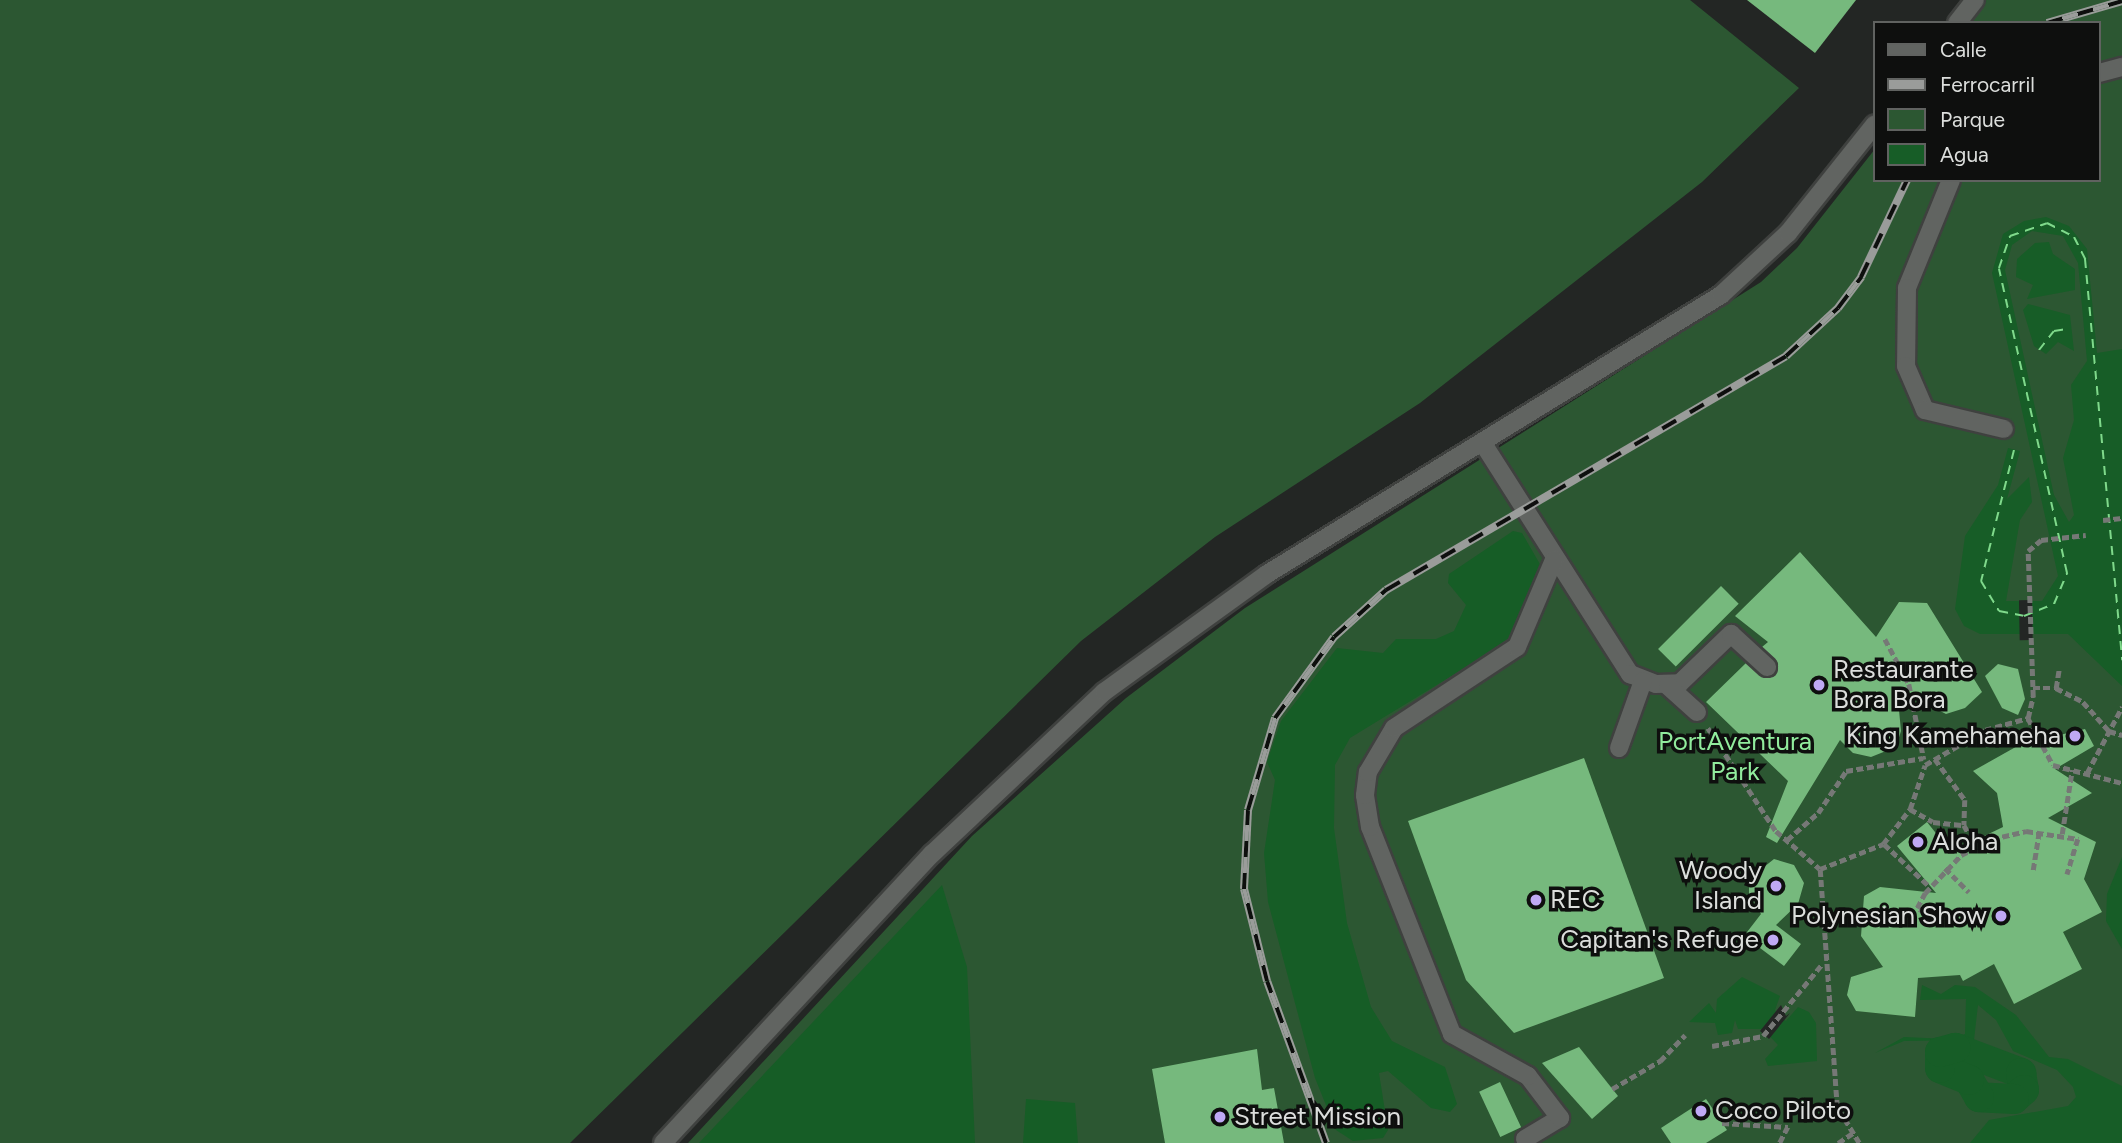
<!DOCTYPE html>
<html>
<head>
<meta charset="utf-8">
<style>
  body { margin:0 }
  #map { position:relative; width:2122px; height:1143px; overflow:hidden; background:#232624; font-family:Figtree,sans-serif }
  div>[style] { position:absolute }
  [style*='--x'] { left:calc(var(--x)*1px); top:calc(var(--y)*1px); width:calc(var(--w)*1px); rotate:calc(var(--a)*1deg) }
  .green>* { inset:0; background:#2c5732 }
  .forest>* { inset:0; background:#165d26 }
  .water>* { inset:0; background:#175d27 }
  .pier>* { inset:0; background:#232624; transform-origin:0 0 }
  .canal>* { height:30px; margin:-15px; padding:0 15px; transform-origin:15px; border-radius:15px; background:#175d27 }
  .ferry>* { height:2px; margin-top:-1px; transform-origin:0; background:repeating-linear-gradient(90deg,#7fd98b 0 9px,transparent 0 16px) }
  .building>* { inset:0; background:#76b97d; transform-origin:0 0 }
  .path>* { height:4.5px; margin-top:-2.25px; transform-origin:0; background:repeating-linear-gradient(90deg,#767876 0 7px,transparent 0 10.5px) }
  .roads { filter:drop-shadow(2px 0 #3f413f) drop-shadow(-2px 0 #3f413f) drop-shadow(0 2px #3f413f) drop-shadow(0 -2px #3f413f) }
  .minor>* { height:18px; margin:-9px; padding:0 9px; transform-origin:9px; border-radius:9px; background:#616461 }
  .rail>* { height:8px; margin-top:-4px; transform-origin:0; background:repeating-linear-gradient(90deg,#0e0f0e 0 16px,#9a9c9a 0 32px); box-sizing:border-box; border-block:2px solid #9a9c9a }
  .dots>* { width:19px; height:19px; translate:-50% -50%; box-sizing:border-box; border:4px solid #0e0f0e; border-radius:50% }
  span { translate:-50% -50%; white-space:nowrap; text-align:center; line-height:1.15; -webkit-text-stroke:7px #0e0f0e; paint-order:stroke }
  .poi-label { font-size:26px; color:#dcdedc }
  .left { translate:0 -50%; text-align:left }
  .right { translate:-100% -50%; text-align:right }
  .park-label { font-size:26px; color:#91ec9d }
  .legend { position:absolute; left:1873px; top:21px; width:228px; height:161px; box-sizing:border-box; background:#0e0f0e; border:2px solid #606260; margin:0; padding:9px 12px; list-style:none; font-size:21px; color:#dcdedc }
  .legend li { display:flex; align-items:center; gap:14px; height:35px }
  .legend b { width:35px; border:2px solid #606260 }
</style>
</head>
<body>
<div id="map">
  <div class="green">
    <i style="clip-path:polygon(0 0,1690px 0,1799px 88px,1702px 182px,1420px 403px,1215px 537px,1081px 641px,570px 1143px,0 1143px)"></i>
    <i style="clip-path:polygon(1976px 0,2122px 0,2122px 1143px,688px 1143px,972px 836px,1126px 698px,1245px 608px,1761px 282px,1797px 248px,1875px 149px,1875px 180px,2099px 180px,2099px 23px,1962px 23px)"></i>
  </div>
  <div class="forest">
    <i style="clip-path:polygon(1513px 531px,1522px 533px,1541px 566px,1507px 642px,1350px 738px,1335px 765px,1334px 828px,1347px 923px,1371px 1007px,1392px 1041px,1445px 1067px,1457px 1104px,1450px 1112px,1431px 1108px,1388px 1071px,1379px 1073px,1388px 1130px,1383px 1138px,1353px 1141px,1336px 1130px,1315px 1078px,1268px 902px,1264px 853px,1275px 780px,1267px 762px,1281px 721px,1337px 648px,1383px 653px,1396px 639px,1436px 639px,1454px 631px,1466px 605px,1448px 583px,1449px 574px)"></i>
    <i style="clip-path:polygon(942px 885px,967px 967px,975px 1143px,699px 1143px)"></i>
    <i style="clip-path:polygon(1026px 1099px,1075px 1103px,1078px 1143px,1023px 1143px)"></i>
  </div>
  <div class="water">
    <i style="clip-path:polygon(evenodd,2046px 217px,2069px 226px,2087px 249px,2097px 353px,2122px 349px,2122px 686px,2068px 634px,1980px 634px,1964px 626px,1955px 609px,1965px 536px,1998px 485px,2008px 448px,2020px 451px,2007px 499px,2029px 477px,2032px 502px,2020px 520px,2006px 601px,2042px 601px,2058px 576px,1992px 273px,2003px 234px,2024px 221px,2046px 217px,2032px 231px,2063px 236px,2078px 263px,2087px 361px,2071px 385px,2074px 420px,2063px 458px,2074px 515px,2069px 522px,2054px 495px,2005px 270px,2012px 245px,2032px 231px)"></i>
    <i style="clip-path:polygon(2049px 242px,2053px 254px,2075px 269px,2075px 290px,2027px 299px,2033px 285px,2016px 277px,2017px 259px,2035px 243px)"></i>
    <i style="clip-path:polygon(2028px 304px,2070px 315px,2074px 351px,2058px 342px,2046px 354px,2034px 346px,2023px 310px)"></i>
    <i style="clip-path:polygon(2122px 857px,2122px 949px,2106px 921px,2107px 894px)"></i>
    <i style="clip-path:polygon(1742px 977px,1780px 996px,1775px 1010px,1786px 1021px,1798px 1007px,1809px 1012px,1816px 1023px,1817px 1061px,1768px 1066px,1765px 1059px,1778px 1045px,1763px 1029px,1738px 1029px,1735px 1020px,1732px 1033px,1718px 1035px,1715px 1023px,1689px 1022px,1709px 1003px,1716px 1013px,1717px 999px)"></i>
    <i style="clip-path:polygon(1922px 985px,1941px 994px,1955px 985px,1975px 987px,2016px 1015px,2049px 1057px,2068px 1059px,2122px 1086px,2122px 1143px,1970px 1143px,1989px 1120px,2068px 1106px,2076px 1097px,2073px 1087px,2057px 1070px,2013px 1051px,1996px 1020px,1978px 1005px,1974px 1040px,1904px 1041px,1875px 1053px,1904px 1037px,1949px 1039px,1965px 1034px,1966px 999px,1920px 1000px)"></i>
  </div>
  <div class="pier">
    <i style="left:2032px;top:600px;width:40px;height:13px;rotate:89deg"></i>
    <i style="clip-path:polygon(1781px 1005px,1786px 1016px,1790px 1013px,1769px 1039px,1760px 1031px)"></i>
  </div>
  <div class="canal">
    <i style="--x:1955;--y:1048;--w:71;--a:20.7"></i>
    <i style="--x:2021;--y:1073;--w:17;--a:80"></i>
    <i style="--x:2024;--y:1090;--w:13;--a:138"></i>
    <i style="--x:2014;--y:1099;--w:35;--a:-177"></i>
    <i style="--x:1979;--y:1097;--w:20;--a:-120"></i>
    <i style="--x:1969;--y:1080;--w:31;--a:-158"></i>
    <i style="--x:1940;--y:1068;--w:16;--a:-90"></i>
    <i style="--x:1940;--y:1052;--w:16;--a:-15"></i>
  </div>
  <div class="ferry">
    <i style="--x:2039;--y:350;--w:24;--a:-52"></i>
    <i style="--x:2054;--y:331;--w:13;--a:-9"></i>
    <i style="--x:2014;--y:450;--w:135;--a:104.1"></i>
    <i style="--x:1981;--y:581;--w:35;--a:59"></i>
    <i style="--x:1999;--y:611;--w:25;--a:11"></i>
    <i style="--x:2024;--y:616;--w:32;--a:-22"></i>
    <i style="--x:2054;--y:604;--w:34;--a:-67"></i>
    <i style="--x:2067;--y:573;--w:312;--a:-102.6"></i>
    <i style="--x:1999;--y:268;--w:34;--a:-71"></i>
    <i style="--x:2010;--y:236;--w:39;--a:-19"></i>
    <i style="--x:2047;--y:223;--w:30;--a:27"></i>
    <i style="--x:2074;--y:237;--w:25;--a:63"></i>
    <i style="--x:2085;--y:259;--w:403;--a:84.7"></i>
  </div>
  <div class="building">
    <i style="clip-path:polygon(1747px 0,1856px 0,1815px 53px)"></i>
    <i style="clip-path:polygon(1800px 552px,1876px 637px,1899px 602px,1927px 603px,1982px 692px,1965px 708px,1946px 714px,1897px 689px,1901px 731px,1896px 747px,1871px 757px,1853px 753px,1840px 740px,1777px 843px,1766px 837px,1788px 781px,1706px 702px,1746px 663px,1764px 678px,1776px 674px,1778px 663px,1762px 647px,1768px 642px,1735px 616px)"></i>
    <i style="left:1721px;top:586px;width:25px;height:89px;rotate:45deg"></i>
    <i style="clip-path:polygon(1998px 664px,2018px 669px,2025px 699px,2018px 715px,2002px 708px,1985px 676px)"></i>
    <i style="clip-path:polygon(2085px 729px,2094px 746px,2055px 769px,2092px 793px,2048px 818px,2096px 842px,2084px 879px,2102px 912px,2063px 932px,2082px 969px,2014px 1004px,1994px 964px,1963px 981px,1960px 975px,1918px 978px,1915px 1017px,1856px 1011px,1847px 995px,1851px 977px,1883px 967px,1861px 936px,1864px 896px,1880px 887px,1936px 893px,1897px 846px,1927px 822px,1951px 852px,2003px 827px,1997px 793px,1973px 771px,2021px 744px)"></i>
    <i style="clip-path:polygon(1584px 758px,1664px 978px,1514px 1033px,1466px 980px,1408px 821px)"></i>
    <i style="clip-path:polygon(1774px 859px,1794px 865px,1804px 883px,1798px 904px,1776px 925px,1801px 944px,1784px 966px,1744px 936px,1761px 914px,1749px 895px,1749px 879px)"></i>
    <i style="clip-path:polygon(1579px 1047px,1618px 1096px,1592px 1119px,1542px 1063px)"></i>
    <i style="clip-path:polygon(1257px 1049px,1262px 1090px,1274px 1088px,1284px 1143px,1165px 1143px,1152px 1069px)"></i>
    <i style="left:1500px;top:1082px;width:50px;height:23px;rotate:65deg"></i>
    <i style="clip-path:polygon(1706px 1099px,1727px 1130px,1706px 1143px,1671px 1143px,1661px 1128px)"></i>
  </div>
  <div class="path">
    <i style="--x:2103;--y:520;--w:19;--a:-6"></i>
    <i style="--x:1885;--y:639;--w:51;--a:61.9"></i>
    <i style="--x:1909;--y:684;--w:77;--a:78.8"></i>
    <i style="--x:2033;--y:688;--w:23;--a:0"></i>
    <i style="--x:2056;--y:688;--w:30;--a:27"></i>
    <i style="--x:2083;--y:702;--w:39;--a:48"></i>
    <i style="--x:2109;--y:731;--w:14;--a:17"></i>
    <i style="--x:2056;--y:688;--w:19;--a:-81"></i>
    <i style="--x:2028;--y:718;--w:22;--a:-77"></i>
    <i style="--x:2033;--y:697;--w:146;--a:-92"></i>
    <i style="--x:2028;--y:551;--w:17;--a:-40"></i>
    <i style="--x:2041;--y:540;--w:45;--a:-6.3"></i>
    <i style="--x:1708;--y:728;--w:123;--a:56.6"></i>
    <i style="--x:1776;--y:831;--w:58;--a:40.8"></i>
    <i style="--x:1935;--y:759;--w:51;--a:53.8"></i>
    <i style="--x:1965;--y:800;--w:25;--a:92"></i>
    <i style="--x:1964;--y:825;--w:24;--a:60"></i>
    <i style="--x:2087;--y:773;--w:75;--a:-62.1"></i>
    <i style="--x:1910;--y:809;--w:26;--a:29"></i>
    <i style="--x:1933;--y:822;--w:31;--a:6"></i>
    <i style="--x:2062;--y:834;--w:65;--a:-81.1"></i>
    <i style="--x:1787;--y:840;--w:41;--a:-41.1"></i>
    <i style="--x:1818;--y:813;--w:50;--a:-56.3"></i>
    <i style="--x:1846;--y:771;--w:78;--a:-9.6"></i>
    <i style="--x:1884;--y:844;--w:62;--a:43"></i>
    <i style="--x:1945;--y:868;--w:34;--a:45"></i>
    <i style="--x:2033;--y:870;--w:38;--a:-81"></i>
    <i style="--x:1944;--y:922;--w:30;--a:-153"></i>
    <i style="--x:1917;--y:908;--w:17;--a:-62"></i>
    <i style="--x:1925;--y:893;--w:52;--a:-46.5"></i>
    <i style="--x:1961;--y:855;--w:35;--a:-27"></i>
    <i style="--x:1992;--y:839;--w:35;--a:-13"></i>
    <i style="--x:2026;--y:831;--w:53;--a:8.7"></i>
    <i style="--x:2078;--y:839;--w:37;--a:107"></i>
    <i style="--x:1712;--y:1046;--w:52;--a:-11.1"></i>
    <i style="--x:1763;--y:1036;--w:94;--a:-50.6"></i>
    <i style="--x:1612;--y:1089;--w:56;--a:-30.3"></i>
    <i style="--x:1660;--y:1061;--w:36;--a:-46"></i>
    <i style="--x:1722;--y:1123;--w:66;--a:3.5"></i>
    <i style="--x:1788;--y:1127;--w:18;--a:117"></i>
    <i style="--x:1838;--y:1143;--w:18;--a:-34"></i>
    <i style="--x:1859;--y:1143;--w:42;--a:-121.4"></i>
    <i style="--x:1837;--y:1107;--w:239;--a:-94.1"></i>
    <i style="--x:1820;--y:869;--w:68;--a:-21.6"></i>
    <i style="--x:1883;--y:844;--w:44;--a:-52.4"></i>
    <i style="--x:1910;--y:809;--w:46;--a:-71.2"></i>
    <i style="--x:1925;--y:765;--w:69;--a:-30.3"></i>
    <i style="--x:1985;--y:730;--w:45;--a:-15.6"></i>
    <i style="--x:2028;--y:718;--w:53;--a:62"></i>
    <i style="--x:2053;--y:765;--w:71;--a:14.6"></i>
  </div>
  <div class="roads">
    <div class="minor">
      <i style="--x:1957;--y:23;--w:29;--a:-52"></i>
      <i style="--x:2099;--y:73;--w:24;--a:-15"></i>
      <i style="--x:1951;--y:180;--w:117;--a:112.2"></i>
      <i style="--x:1907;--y:288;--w:78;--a:90.7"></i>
      <i style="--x:1906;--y:366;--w:48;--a:66.6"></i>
      <i style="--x:1925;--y:410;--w:81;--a:13.5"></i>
      <i style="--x:1484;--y:445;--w:272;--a:57.5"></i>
      <i style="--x:1630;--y:674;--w:28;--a:21"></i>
      <i style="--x:1656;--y:684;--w:24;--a:-2"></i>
      <i style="--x:1680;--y:683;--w:71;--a:-43.9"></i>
      <i style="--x:1731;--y:634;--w:49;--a:42.5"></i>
      <i style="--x:1668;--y:686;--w:39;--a:42"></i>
      <i style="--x:1619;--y:748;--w:71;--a:-70.3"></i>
      <i style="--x:1525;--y:1139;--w:41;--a:-31"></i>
      <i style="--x:1560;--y:1118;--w:53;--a:-127.3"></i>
      <i style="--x:1528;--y:1076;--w:87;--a:-151.1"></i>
      <i style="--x:1452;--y:1034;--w:223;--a:-111.6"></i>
      <i style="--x:1370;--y:827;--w:32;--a:-99"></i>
      <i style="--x:1365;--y:795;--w:23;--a:-83"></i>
      <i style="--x:1368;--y:772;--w:51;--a:-59.4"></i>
      <i style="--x:1394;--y:728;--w:147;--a:-33.4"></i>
      <i style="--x:1517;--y:647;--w:95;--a:-67"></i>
      <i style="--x:663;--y:1143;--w:395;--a:-47.1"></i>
      <i style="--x:932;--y:854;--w:236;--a:-43.3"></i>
      <i style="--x:1104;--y:692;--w:201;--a:-35.9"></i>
      <i style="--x:1267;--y:574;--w:533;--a:-31.57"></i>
      <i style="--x:1721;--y:295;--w:91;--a:-42.8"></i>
      <i style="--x:1788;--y:233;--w:139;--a:-51.4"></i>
    </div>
  </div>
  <div class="rail">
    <i style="--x:2047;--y:23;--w:78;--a:-16.3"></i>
    <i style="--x:1326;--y:1143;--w:172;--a:-110"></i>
    <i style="--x:1267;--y:981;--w:95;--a:-104"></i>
    <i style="--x:1244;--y:889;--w:79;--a:-87.1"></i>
    <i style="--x:1248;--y:810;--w:96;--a:-73.6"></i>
    <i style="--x:1275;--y:718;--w:100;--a:-53.9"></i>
    <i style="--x:1334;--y:637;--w:70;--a:-42.1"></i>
    <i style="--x:1386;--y:590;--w:463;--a:-30.3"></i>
    <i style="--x:1786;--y:356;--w:71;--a:-42.7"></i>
    <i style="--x:1838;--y:308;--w:39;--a:-53"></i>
    <i style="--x:1861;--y:277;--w:107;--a:-64.6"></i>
  </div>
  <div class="dots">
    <i style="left:1819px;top:685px;background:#bfa9f4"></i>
    <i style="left:2075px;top:736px;background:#bfa9f4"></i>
    <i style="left:1918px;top:842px;background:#bfa9f4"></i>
    <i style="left:1776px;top:886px;background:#bfa9f4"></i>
    <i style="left:1536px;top:900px;background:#bfa9f4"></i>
    <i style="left:2001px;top:916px;background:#bfa9f4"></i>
    <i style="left:1773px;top:940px;background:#bfa9f4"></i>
    <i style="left:1701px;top:1111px;background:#bfa9f4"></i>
    <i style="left:1220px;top:1117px;background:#bfa9f4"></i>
  </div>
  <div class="poi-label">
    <span class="left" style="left:1833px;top:685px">Restaurante<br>Bora Bora</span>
    <span class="right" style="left:2061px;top:736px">King Kamehameha</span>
    <span class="left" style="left:1932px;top:842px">Aloha</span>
    <span class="right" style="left:1762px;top:886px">Woody<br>Island</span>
    <span class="left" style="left:1550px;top:900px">REC</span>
    <span class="right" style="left:1987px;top:916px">Polynesian Show</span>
    <span class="right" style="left:1759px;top:940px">Capitan's Refuge</span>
    <span class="left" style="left:1715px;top:1111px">Coco Piloto</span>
    <span class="left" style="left:1234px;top:1117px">Street Mission</span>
  </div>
  <div class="park-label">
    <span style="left:1735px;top:757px">PortAventura<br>Park</span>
  </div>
  <ul class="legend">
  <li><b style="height:9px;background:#616461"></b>Calle</li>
  <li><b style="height:9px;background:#9a9c9a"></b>Ferrocarril</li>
  <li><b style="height:19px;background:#2c5732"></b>Parque</li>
  <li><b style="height:19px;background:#175d27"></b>Agua</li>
  </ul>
</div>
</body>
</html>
